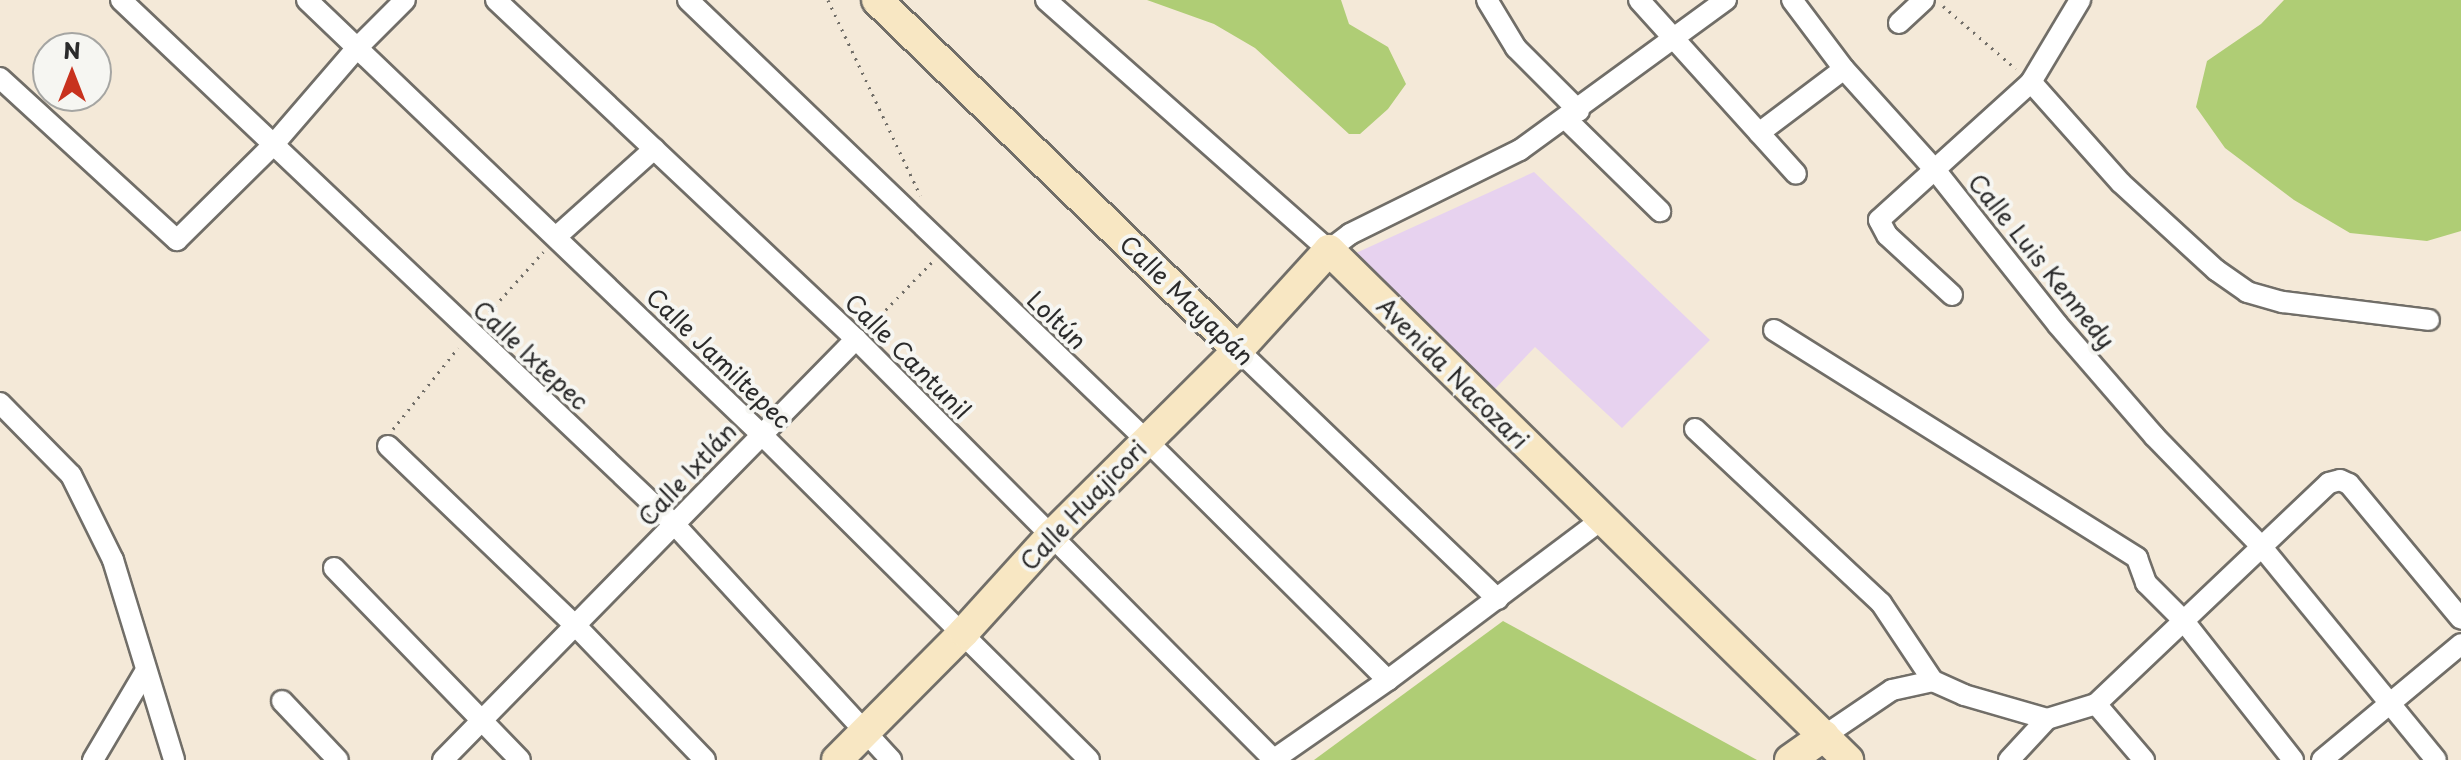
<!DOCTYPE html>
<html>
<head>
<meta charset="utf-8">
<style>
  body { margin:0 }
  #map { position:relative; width:2461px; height:760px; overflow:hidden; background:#f4e9d8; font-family:"Playpen Sans",sans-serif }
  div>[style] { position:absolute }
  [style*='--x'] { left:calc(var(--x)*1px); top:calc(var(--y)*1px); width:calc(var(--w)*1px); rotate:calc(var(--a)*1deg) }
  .built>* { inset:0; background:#e7d2ef }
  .green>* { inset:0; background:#afcd75 }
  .path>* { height:3px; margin-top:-1.5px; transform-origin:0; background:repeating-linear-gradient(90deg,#716e68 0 2px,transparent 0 8px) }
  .roads { filter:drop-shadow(2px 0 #716e68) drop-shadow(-2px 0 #716e68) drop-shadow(0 2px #716e68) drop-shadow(0 -2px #716e68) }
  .street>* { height:20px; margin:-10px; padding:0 10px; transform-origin:10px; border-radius:10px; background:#fff }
  .secondary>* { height:30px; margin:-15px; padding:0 15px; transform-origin:15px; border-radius:15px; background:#f8e7c3 }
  span { translate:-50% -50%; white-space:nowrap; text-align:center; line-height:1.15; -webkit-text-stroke:8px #f6f6f2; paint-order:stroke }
  .street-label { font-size:24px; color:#2b2b2b }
  .north { position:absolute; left:32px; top:32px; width:80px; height:80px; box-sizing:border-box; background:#f6f6f2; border:2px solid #a5a5a2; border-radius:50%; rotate:0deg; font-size:22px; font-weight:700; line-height:32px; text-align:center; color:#2b2b2b }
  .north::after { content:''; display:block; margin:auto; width:28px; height:36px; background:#c8321e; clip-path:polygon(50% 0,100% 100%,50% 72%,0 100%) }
</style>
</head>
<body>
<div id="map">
  <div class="built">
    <i style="clip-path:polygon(1534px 172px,1710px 340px,1622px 428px,1535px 347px,1491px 393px,1356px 253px)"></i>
  </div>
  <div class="green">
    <i style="clip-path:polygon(1147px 0,1341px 0,1349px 24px,1388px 47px,1406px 84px,1388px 109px,1360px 134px,1349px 134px,1255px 48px,1214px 24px)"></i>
    <i style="clip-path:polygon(2284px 0,2461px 0,2461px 231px,2427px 241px,2350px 233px,2294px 200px,2225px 148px,2196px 107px,2207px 61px,2261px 24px)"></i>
    <i style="clip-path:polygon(1503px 621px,1757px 760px,1314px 760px)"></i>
  </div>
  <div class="path">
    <i style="--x:828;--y:0;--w:216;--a:64.7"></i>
    <i style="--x:1943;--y:6;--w:96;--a:40.8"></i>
    <i style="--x:484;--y:318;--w:89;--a:-48.2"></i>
    <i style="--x:869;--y:327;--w:92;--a:-45.9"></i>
    <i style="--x:393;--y:429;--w:104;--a:-51.3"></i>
  </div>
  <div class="roads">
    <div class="street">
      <i style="--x:121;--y:0;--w:765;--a:43.46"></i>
      <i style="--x:676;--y:526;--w:318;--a:47.4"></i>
      <i style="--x:307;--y:0;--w:628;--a:43.71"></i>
      <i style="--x:761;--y:434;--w:462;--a:44.8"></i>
      <i style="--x:496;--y:0;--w:494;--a:43.3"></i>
      <i style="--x:856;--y:339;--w:593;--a:45.2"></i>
      <i style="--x:688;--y:0;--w:635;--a:43.85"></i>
      <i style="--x:1146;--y:440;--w:341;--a:44.8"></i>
      <i style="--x:1046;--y:0;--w:378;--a:41.5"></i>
      <i style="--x:1329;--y:250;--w:26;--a:-37"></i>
      <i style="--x:1350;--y:234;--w:190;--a:-26.3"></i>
      <i style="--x:1520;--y:150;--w:255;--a:-36.1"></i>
      <i style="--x:1487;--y:0;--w:56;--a:58.9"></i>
      <i style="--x:1516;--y:48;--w:89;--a:45"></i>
      <i style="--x:1639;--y:0;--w:234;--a:47.9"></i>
      <i style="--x:1792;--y:0;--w:86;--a:53"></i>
      <i style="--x:1844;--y:69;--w:137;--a:48"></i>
      <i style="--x:1936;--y:171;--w:196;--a:51.6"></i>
      <i style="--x:2058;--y:325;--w:147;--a:49.1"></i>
      <i style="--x:2154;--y:436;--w:153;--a:45.8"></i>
      <i style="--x:2261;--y:546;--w:276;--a:50.7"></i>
      <i style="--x:1899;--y:23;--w:34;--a:-43"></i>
      <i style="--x:0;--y:78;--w:240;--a:42.5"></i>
      <i style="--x:177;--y:240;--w:136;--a:-44.7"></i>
      <i style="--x:274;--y:144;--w:125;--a:-49.2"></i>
      <i style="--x:356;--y:49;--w:69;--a:-45"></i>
      <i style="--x:2031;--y:82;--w:135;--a:48.3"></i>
      <i style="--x:2121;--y:183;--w:129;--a:42.5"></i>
      <i style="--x:2216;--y:270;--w:38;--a:35"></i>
      <i style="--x:2247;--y:292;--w:37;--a:16"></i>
      <i style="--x:2283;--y:302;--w:147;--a:7"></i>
      <i style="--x:1566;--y:119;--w:132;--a:44.4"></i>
      <i style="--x:1759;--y:133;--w:106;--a:-37"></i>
      <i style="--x:556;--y:237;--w:132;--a:-41.9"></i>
      <i style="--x:1952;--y:295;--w:88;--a:-137.3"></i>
      <i style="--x:1887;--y:235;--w:17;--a:-118"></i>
      <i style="--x:1879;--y:220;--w:205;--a:-42.2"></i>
      <i style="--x:2031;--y:82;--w:96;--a:-59.1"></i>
      <i style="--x:1774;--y:330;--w:429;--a:32.1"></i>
      <i style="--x:2137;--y:558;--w:27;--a:70"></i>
      <i style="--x:2146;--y:583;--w:52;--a:45"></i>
      <i style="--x:2183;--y:620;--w:178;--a:51.8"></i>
      <i style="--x:1238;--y:350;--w:360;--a:43.8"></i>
      <i style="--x:0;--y:403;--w:101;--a:45.4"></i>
      <i style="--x:71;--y:475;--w:95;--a:63.7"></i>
      <i style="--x:113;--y:560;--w:209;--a:73"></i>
      <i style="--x:1695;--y:429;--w:255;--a:43.1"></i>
      <i style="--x:1881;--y:603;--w:94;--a:56.3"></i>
      <i style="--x:388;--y:446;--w:260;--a:43.8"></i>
      <i style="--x:576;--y:626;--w:186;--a:46.1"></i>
      <i style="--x:334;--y:568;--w:267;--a:45.9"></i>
      <i style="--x:282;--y:701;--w:81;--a:46.5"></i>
      <i style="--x:2096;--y:704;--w:74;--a:49.4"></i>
      <i style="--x:1824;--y:736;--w:82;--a:-34.1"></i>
      <i style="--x:1892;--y:690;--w:42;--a:-12.4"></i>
      <i style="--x:1933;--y:681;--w:34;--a:24"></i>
      <i style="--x:1964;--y:695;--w:86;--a:16.1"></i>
      <i style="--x:2047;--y:719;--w:51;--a:-17"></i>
      <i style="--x:2096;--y:704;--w:321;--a:-43.5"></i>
      <i style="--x:2329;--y:483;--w:11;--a:-15"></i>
      <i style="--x:2340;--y:480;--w:10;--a:24"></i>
      <i style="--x:2349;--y:484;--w:175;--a:50.3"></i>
      <i style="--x:93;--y:760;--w:102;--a:-59.4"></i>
      <i style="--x:443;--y:760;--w:590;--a:-45.55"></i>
      <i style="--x:1273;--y:760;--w:140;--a:-34.8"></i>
      <i style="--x:1388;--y:680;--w:266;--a:-36.9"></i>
      <i style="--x:2009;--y:760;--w:56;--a:-47.2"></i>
      <i style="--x:2322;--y:760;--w:181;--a:-39.8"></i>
    </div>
    <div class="secondary">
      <i style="--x:877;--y:0;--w:503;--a:44.11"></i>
      <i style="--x:837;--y:760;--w:180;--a:-45.2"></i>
      <i style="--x:964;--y:632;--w:130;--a:-47.8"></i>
      <i style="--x:1051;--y:536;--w:264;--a:-44.8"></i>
      <i style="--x:1238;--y:350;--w:135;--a:-47.7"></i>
      <i style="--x:1329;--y:250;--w:728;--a:44.5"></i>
      <i style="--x:1790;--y:760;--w:42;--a:-35.2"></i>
    </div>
  </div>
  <div class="street-label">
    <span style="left:2042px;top:261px;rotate:51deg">Calle Luis Kennedy</span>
    <span style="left:1187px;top:300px;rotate:44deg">Calle Mayapán</span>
    <span style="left:1057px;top:320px;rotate:44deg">Loltún</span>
    <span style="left:531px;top:355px;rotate:43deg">Calle Ixtepec</span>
    <span style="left:908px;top:356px;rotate:45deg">Calle Cantunil</span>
    <span style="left:719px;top:358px;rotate:44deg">Calle Jamiltepec</span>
    <span style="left:1453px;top:373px;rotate:45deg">Avenida Nacozari</span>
    <span style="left:687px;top:474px;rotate:-47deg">Calle Ixtlán</span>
    <span style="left:1083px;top:505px;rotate:-46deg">Calle Huajicori</span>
  </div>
  <div class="north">N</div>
</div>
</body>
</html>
